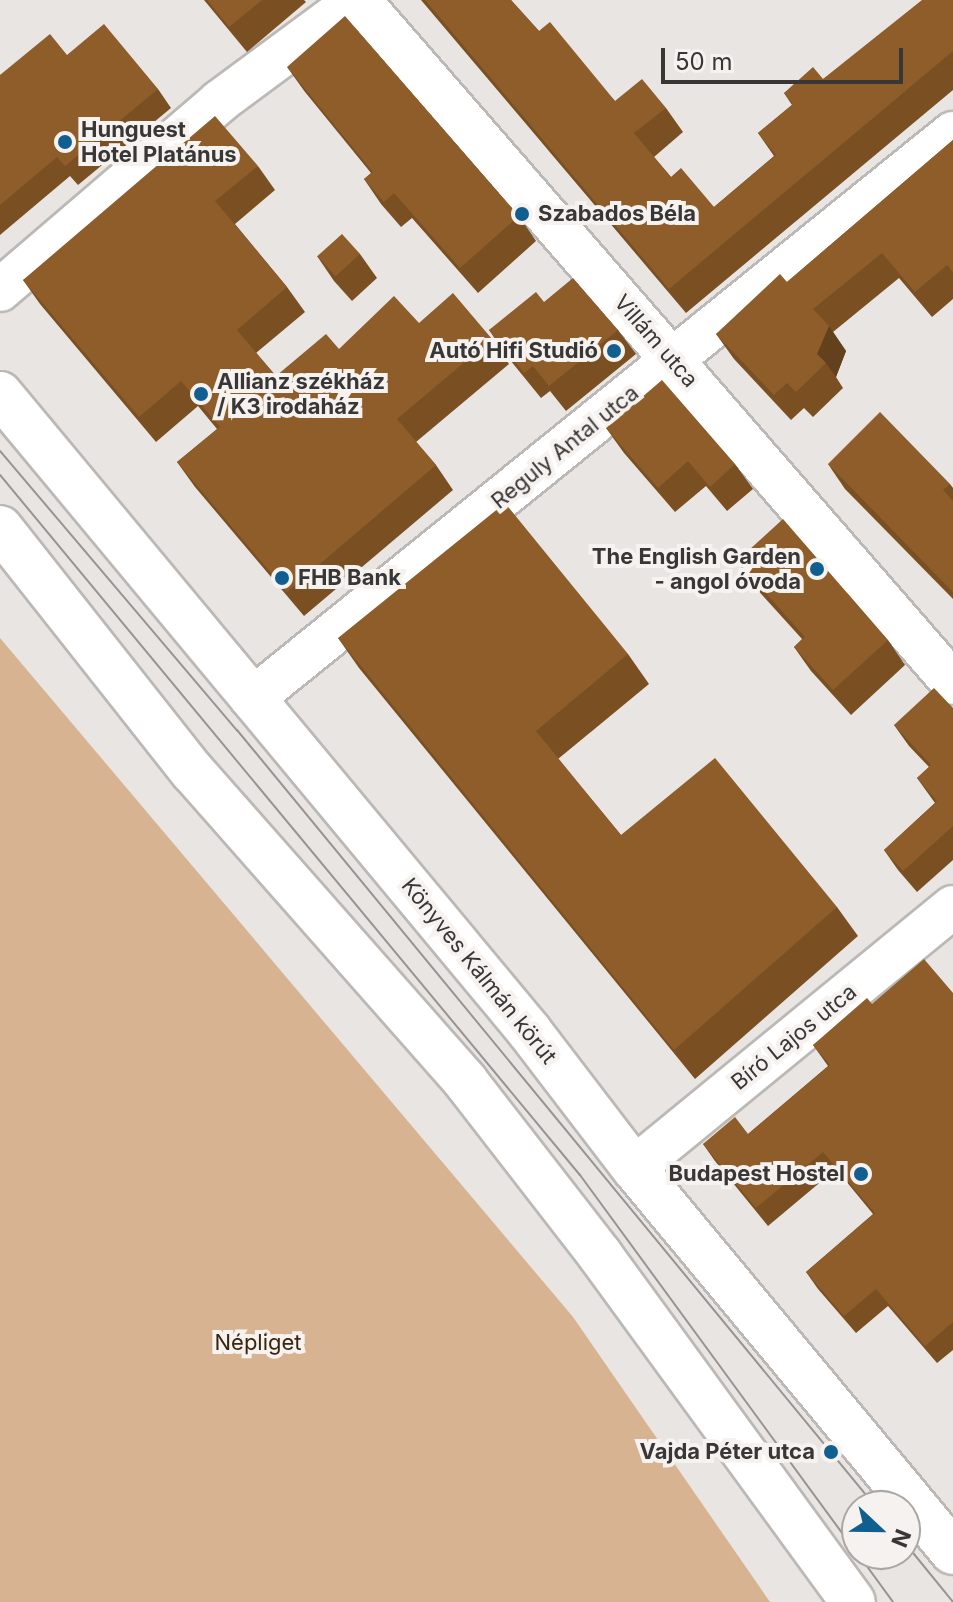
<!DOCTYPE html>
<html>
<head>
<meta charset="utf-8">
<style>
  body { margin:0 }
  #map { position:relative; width:953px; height:1602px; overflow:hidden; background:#e9e5e2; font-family:Inter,sans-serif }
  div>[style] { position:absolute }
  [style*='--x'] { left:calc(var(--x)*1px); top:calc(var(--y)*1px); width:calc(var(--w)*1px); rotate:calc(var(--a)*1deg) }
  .green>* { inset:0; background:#d7b391 }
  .roads { filter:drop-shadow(2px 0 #bcb8b5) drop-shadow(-2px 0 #bcb8b5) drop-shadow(0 2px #bcb8b5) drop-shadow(0 -2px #bcb8b5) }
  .minor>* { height:42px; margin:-21px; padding:0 21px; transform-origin:21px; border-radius:21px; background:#fff }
  .major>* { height:44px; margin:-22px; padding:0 22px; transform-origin:22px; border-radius:22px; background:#fff }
  .tram>* { height:2px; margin:-1px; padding:0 1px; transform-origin:1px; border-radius:1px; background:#979492 }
  .wall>* { inset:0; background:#7a5023 }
  .shaded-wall>* { inset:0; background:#63411d }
  .building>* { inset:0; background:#8e5d29; transform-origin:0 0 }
  .dots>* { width:22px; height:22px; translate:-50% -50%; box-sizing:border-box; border:4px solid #f6f2ef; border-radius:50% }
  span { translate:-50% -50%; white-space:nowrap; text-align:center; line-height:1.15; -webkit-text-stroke:8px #f6f2ef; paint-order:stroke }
  .poi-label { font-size:22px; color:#383736; font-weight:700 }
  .left { translate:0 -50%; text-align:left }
  .right { translate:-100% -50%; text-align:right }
  .street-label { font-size:22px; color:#383736 }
  .park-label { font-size:22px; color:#3b250e }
  .north { position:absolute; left:841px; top:1490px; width:80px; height:80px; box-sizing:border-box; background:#f6f2ef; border:2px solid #aaa7a5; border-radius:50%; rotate:112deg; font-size:22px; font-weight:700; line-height:32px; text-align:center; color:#383736 }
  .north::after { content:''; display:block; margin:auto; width:28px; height:36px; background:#115e91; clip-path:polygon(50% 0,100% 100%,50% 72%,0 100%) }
  .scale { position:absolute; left:661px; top:48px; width:242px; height:36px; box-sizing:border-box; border:4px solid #383736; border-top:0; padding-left:10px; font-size:24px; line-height:28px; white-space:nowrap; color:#383736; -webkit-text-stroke:6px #f6f2ef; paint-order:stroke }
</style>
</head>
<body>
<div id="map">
  <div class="green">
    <i style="clip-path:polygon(0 638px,573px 1317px,770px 1602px,0 1602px)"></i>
  </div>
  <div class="roads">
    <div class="minor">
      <i style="--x:359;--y:0;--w:905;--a:48.99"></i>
      <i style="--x:0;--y:290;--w:289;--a:-40.6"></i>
      <i style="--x:219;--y:102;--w:172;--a:-36.5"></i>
      <i style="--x:252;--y:699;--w:901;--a:-38.92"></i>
      <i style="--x:634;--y:1168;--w:412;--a:-39.3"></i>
    </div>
    <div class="major">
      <i style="--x:0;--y:394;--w:829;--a:50.28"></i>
      <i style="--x:530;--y:1032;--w:171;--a:52.6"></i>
      <i style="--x:634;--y:1168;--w:499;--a:50.3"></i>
      <i style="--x:0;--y:528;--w:311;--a:51.7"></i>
      <i style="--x:193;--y:772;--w:413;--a:48.6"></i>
      <i style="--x:466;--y:1082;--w:219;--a:52.2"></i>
      <i style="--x:600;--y:1255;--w:429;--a:53.9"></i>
    </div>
  </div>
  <div class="tram">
    <i style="--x:0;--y:451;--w:366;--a:49.7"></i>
    <i style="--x:237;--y:730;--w:1005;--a:50.57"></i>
    <i style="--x:0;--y:475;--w:909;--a:50.36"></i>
    <i style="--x:580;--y:1175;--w:469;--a:53.8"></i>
    <i style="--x:905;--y:1543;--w:76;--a:50.9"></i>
    <i style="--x:858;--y:1554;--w:59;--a:53.9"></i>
  </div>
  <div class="wall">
    <i style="clip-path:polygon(204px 0,304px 0,306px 2px,247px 52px)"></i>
    <i style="clip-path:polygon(421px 0,511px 0,539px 31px,615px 101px,666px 108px,683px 132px,654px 157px,671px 177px,714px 207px,774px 156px,758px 133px,792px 105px,784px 93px,823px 79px,953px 0,953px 90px,686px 313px)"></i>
    <i style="clip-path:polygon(67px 55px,158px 89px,171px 108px,78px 185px,70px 176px,0 235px,0 75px)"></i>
    <i style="clip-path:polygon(287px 67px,519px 216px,536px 241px,478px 293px,412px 218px,401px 227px,381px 204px,364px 179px,371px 173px,305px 92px)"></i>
    <i style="clip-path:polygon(953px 140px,953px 299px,932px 317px,899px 278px,833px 332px,846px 351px,836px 377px,843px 388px,813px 417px,804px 408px,791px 420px,734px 359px,716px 334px,787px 282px)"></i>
    <i style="clip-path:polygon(258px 166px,275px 190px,235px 224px,287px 287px,305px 312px,256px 353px,276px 376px,339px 349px,419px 323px,492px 339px,509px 364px,416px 442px,436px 465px,453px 490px,304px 616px,195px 487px,177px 462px,217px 429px,198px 406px,156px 442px,40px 304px,23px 280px)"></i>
    <i style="clip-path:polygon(360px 254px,377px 278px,352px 301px,334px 281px,317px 256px)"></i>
    <i style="clip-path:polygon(544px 302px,618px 330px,636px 354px,566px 411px,550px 391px,541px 398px,506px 355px,489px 330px)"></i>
    <i style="clip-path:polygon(606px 428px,735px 464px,753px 489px,727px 511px,706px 486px,675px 512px,624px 453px)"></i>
    <i style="clip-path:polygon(828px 464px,950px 484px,953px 488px,953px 599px,845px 489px)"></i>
    <i style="clip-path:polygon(737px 561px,888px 640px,905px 665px,851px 715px,811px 671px,794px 647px,802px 639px,754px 586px)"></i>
    <i style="clip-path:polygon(338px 638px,628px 654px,649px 684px,558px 759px,621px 835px,837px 907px,858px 936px,695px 1079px,359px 668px)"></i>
    <i style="clip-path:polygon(953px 708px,953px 860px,917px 892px,898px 870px,884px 850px,935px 803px,917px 778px,929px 767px,909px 746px,894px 725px)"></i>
    <i style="clip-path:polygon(953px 993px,953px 1350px,937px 1363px,888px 1306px,856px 1333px,818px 1289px,806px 1272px,873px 1214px,836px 1169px,768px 1226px,715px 1161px,703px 1144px,748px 1134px,828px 1066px,813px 1045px,872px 1004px)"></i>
  </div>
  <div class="shaded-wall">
    <i style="clip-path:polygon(829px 326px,846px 351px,836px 377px,826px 363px,817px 354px)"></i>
  </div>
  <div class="building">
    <i style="clip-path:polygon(207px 0,262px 0,229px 27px)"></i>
    <i style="clip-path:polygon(425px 0,511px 0,539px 31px,550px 22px,615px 101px,642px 79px,666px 108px,634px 133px,671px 177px,681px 168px,714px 207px,776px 155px,758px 133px,793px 104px,784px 93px,813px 67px,823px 79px,922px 0,953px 0,953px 51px,669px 289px)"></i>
    <i style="clip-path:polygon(345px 16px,519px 216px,460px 268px,394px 193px,384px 202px,364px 179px,373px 172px,287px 67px)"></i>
    <i style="clip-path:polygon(104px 24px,158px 89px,65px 166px,57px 157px,0 205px,0 75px,50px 34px,67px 55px)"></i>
    <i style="clip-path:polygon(215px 116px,258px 166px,215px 201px,287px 287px,237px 330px,276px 376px,326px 334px,339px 349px,394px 296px,419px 323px,453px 293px,492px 339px,397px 419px,436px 465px,287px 592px,177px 462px,220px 427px,181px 381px,139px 417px,23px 280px)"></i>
    <i style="clip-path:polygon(953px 140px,953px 272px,947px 265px,915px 292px,882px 253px,813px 309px,829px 326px,817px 354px,826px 363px,796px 392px,787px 383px,774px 395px,716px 334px,780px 274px,787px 282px)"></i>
    <i style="left:342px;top:234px;width:27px;height:33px;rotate:48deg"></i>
    <i style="clip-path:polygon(573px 278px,618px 330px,549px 386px,533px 366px,524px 373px,489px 330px,536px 292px,544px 302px)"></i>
    <i style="clip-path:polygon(662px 380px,735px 464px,710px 487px,688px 461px,658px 488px,606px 428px)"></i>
    <i style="clip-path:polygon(880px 412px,950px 484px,943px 490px,953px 501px,953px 592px,828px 464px)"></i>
    <i style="clip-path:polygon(505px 503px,628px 654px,536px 731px,621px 835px,715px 758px,837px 907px,674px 1050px,338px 638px)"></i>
    <i style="clip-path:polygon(783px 519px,888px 640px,833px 690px,794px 647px,805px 637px,737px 561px)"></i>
    <i style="clip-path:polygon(934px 688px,953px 708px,953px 826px,903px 871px,884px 850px,937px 801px,917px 778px,931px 765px,894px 725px)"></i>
    <i style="clip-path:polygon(924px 959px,953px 993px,953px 1322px,925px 1346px,876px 1289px,844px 1316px,806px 1272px,875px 1213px,823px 1152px,756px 1208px,703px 1144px,735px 1117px,748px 1134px,830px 1065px,813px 1045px,867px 998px,872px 1004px)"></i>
  </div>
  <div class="dots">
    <i style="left:65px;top:142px;background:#115e91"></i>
    <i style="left:522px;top:214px;background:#115e91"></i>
    <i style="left:614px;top:351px;background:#115e91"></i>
    <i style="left:201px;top:394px;background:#115e91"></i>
    <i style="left:817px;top:569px;background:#115e91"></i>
    <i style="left:282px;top:578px;background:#115e91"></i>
    <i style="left:861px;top:1174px;background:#115e91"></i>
    <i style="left:831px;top:1452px;background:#115e91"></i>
  </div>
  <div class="poi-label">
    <span class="left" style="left:81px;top:142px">Hunguest<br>Hotel Platánus</span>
    <span class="left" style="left:538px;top:214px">Szabados Béla</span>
    <span class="right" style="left:598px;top:351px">Autó Hifi Studió</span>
    <span class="left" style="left:217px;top:394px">Allianz székház<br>/ K3 irodaház</span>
    <span class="right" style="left:801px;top:569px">The English Garden<br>- angol óvoda</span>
    <span class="left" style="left:298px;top:578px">FHB Bank</span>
    <span class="right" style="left:845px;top:1174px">Budapest Hostel</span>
    <span class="right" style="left:815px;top:1452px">Vajda Péter utca</span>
  </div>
  <div class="street-label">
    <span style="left:656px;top:341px;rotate:49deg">Villám utca</span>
    <span style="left:565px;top:447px;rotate:-39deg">Reguly Antal utca</span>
    <span style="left:479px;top:971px;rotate:51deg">Könyves Kálmán körút</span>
    <span style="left:794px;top:1037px;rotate:-39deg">Bíró Lajos utca</span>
  </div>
  <div class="park-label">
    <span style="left:258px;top:1343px">Népliget</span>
  </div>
  <div class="north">N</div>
  <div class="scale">50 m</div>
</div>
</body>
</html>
